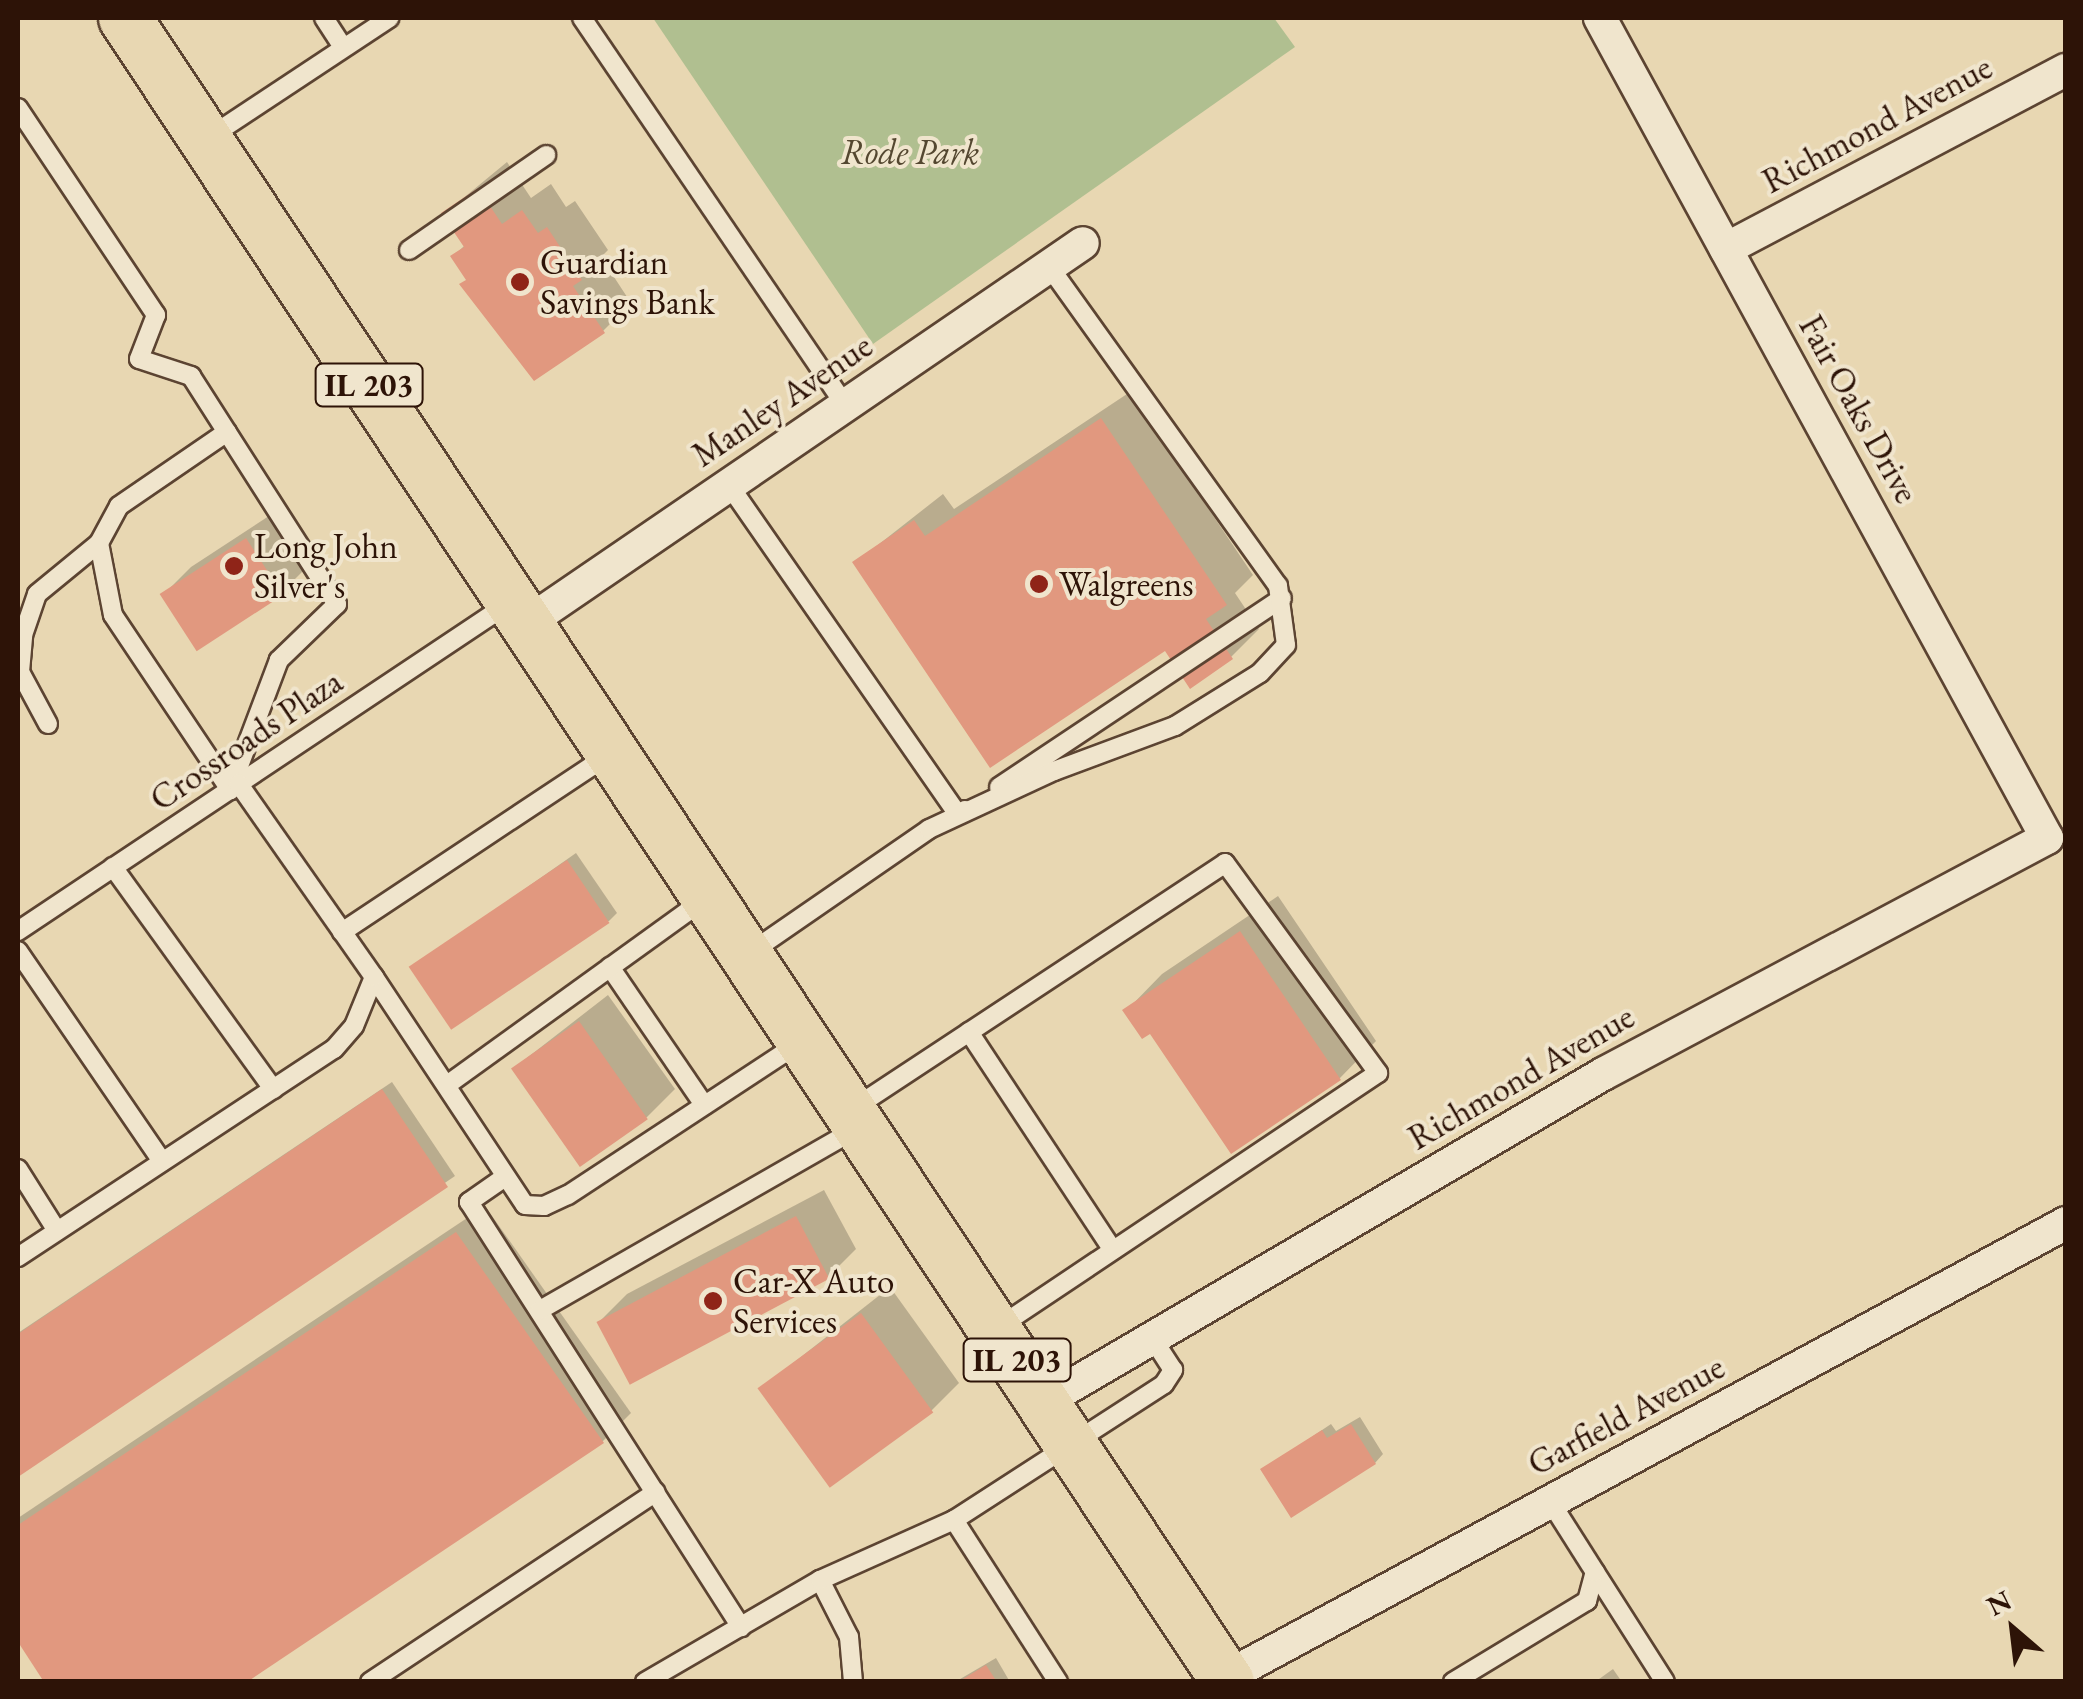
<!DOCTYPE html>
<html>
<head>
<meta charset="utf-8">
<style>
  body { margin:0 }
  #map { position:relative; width:2083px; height:1699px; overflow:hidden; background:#e8d7b2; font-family:"EB Garamond",serif }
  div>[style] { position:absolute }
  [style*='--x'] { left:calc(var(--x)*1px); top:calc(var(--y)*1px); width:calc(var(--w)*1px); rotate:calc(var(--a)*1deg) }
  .green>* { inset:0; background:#b0bf90 }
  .shadow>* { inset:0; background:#0003 }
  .building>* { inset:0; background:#e1987f; transform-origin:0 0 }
  .roads { filter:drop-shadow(2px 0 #5c4432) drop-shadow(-2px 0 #5c4432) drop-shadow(0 2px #5c4432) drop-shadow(0 -2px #5c4432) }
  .service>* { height:18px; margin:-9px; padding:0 9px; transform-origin:9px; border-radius:9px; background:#f0e5cd }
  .minor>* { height:32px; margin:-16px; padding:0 16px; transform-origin:16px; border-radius:16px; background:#f0e5cd }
  .primary>* { height:52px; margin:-26px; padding:0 26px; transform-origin:26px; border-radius:26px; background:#e8d7b2 }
  .dots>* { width:28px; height:28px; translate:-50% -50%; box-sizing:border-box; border:5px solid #f0e5cd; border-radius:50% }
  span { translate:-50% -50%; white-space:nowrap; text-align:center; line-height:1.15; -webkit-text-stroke:8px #f0e5cd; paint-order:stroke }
  .shield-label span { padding:2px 8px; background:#f0e5cd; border:2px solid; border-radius:8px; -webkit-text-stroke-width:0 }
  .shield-label { font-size:32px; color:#2d1307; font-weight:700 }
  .street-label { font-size:35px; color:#2d1307 }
  .park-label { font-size:35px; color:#544730; font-style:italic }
  .poi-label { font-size:35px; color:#2d1307 }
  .left { translate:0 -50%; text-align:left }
  .frame { position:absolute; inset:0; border:20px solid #2d1307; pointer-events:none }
  .north { position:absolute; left:1963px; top:1579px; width:100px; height:100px; -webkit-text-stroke:8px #f0e5cd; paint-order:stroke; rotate:332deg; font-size:28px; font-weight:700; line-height:40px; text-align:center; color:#2d1307 }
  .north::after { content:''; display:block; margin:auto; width:35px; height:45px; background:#2d1307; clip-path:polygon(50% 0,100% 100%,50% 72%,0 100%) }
</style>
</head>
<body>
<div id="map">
  <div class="green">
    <i style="clip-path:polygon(653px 18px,1274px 18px,1295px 47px,873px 344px)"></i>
  </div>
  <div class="shadow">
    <i style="clip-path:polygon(507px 162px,531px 198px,551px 184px,566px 207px,575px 201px,608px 250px,601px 257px,631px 303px,603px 331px,468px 279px,453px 257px,465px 245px,444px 214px)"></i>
    <i style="clip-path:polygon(1130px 392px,1253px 575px,1235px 593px,1259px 629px,1231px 657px,1165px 647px,855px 563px,943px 494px,954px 509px)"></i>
    <i style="clip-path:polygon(275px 512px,309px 565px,281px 593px,163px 595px,191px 567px)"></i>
    <i style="clip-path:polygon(576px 853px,617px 913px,609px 921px,412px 968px)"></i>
    <i style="clip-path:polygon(1278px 896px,1376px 1041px,1340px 1078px,1232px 1151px,1151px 1031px,1126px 1011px,1162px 974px)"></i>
    <i style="clip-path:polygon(608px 995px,675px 1089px,647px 1117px,578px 1161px,514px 1068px)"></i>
    <i style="clip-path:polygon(392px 1082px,455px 1176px,18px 1474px,18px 1333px)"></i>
    <i style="clip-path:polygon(824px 1190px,856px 1249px,828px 1277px,599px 1322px,627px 1294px)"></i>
    <i style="clip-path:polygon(485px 1206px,631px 1413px,603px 1441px,243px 1682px,47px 1682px,18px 1638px,18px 1518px)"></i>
    <i style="clip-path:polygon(890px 1287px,959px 1383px,931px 1411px,760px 1389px)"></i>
    <i style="clip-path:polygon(1360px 1417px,1383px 1454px,1375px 1463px,1264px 1469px,1331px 1424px,1336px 1431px)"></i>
    <i style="clip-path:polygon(996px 1658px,1010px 1682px,955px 1682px)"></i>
    <i style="clip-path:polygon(1613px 1669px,1622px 1682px,1595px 1682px)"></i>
  </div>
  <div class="building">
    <i style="clip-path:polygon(478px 188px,502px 224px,522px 210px,538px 233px,547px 227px,582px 280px,573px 286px,605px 333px,534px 381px,459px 284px,466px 280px,450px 256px,464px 247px,441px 213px)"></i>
    <i style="clip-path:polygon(1101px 418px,1227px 605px,1206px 619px,1233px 659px,1190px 689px,1165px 651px,990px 768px,852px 562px,914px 520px,925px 536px)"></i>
    <i style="left:246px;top:538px;width:68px;height:103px;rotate:57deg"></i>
    <i style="left:567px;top:860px;width:76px;height:191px;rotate:56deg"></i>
    <i style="clip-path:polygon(1240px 931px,1341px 1080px,1231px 1154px,1150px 1034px,1142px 1039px,1122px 1010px)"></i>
    <i style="left:579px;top:1021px;width:120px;height:83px;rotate:55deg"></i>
    <i style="clip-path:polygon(382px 1089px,448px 1187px,18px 1477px,18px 1334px)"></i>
    <i style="left:796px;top:1216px;width:71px;height:226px;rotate:62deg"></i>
    <i style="clip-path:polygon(456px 1232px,604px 1443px,247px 1682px,44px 1682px,18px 1642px,18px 1525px)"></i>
    <i style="left:861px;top:1313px;width:123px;height:128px;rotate:54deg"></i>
    <i style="clip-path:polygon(1351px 1424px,1376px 1464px,1291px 1518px,1260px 1469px,1322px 1430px,1327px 1438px)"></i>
    <i style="clip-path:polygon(986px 1665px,997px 1682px,958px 1682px)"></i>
  </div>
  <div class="roads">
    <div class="service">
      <i style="--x:324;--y:18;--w:35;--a:57"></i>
      <i style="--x:582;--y:18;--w:468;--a:55.8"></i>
      <i style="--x:18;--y:108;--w:249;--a:56.3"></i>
      <i style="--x:156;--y:315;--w:47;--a:111.1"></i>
      <i style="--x:139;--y:359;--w:55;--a:18.1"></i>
      <i style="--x:191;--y:376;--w:271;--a:57.4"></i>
      <i style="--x:337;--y:604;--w:81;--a:136"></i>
      <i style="--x:279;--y:660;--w:139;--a:110.7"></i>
      <i style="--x:211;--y:136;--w:214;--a:-33.5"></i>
      <i style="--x:409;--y:250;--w:167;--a:-34.7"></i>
      <i style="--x:227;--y:432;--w:131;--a:145.6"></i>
      <i style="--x:119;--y:506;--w:42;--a:118.4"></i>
      <i style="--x:99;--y:543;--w:73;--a:79"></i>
      <i style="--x:113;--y:615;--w:211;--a:56.2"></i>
      <i style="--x:729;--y:485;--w:401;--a:55.2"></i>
      <i style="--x:958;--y:814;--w:8;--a:-30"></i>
      <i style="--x:48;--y:724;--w:59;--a:-118.3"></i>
      <i style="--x:20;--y:672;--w:37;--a:-85"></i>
      <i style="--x:23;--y:635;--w:43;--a:-71.1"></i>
      <i style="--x:37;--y:594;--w:80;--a:-39.4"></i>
      <i style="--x:999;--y:787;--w:340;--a:-33.7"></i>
      <i style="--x:113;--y:867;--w:274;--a:54.2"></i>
      <i style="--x:18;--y:931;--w:589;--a:-33.72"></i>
      <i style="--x:342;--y:932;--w:320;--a:-33.6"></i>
      <i style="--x:18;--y:951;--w:255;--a:55.6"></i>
      <i style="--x:751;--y:952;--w:216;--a:-34.6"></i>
      <i style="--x:929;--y:829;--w:138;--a:-24.9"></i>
      <i style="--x:1054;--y:771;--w:129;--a:-20.4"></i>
      <i style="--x:1175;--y:726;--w:100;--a:-31.9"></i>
      <i style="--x:1260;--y:673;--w:38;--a:-47"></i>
      <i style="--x:1286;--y:645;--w:60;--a:-97.7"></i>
      <i style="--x:1278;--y:586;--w:393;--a:-125.6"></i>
      <i style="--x:610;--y:967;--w:167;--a:55.7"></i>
      <i style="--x:374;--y:977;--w:273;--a:56.5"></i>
      <i style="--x:525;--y:1205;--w:19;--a:3"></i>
      <i style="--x:544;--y:1206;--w:26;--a:-25"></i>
      <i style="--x:568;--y:1195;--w:275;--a:-33.3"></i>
      <i style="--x:969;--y:1032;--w:261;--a:56.6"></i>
      <i style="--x:447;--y:1085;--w:319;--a:-35.8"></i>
      <i style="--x:851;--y:1110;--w:448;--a:-33.4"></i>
      <i style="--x:1225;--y:863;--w:260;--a:53.9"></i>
      <i style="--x:1378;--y:1073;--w:455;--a:146.2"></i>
      <i style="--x:18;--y:1169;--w:73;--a:57.8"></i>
      <i style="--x:505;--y:1177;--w:44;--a:145.2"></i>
      <i style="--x:469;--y:1202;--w:505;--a:57.38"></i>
      <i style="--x:18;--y:1257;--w:378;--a:-33.4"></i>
      <i style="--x:334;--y:1049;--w:30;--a:-49"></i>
      <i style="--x:354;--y:1026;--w:53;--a:-67.8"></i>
      <i style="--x:374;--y:977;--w:236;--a:-125"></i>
      <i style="--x:540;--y:1310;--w:364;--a:-29.8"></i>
      <i style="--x:954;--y:1520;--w:193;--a:57.3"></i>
      <i style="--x:1595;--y:1572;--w:130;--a:57.5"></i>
      <i style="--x:820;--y:1580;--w:64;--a:63"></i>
      <i style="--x:849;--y:1637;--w:45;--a:84.9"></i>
      <i style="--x:370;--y:1682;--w:343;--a:-33.6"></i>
      <i style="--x:645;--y:1682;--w:203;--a:-30.2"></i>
      <i style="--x:820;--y:1580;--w:147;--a:-24.1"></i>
      <i style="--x:954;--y:1520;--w:250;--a:-32.9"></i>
      <i style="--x:1164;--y:1384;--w:17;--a:-57"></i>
      <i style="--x:1173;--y:1370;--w:38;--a:-123"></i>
      <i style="--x:1453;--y:1682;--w:157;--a:-31.2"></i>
      <i style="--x:1587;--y:1601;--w:30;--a:-75"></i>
      <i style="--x:1595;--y:1572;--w:84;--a:-122.4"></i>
    </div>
    <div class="minor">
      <i style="--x:1726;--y:249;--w:384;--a:-27.8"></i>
      <i style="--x:527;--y:623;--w:673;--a:-34.35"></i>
      <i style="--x:1045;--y:1401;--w:647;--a:-30.37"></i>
      <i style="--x:1603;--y:1074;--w:503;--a:-27.99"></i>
      <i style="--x:2047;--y:838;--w:934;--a:-118.6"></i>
      <i style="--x:1226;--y:1677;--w:955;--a:-28.39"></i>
    </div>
    <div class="primary">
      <i style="--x:125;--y:18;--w:1996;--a:56.46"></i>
    </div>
  </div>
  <div class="dots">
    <i style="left:520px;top:282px;background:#8f2418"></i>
    <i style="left:234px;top:566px;background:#8f2418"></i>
    <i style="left:1039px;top:584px;background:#8f2418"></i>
    <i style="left:713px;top:1301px;background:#8f2418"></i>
  </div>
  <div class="shield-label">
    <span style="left:369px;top:385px">IL 203</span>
    <span style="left:1017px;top:1360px">IL 203</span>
  </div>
  <div class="street-label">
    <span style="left:1877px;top:124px;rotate:-28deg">Richmond Avenue</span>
    <span style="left:782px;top:400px;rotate:-34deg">Manley Avenue</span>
    <span style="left:1859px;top:409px;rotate:61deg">Fair Oaks Drive</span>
    <span style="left:246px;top:740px;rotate:-34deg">Crossroads Plaza</span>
    <span style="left:1521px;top:1077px;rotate:-30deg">Richmond Avenue</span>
    <span style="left:1626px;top:1415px;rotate:-28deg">Garfield Avenue</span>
  </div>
  <div class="park-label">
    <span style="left:910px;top:152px">Rode Park</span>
  </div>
  <div class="poi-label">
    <span class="left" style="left:540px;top:282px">Guardian<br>Savings Bank</span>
    <span class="left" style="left:254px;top:566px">Long John<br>Silver's</span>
    <span class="left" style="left:1059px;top:584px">Walgreens</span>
    <span class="left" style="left:733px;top:1301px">Car-X Auto<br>Services</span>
  </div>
  <div class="frame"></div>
  <div class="north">N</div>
</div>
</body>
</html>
